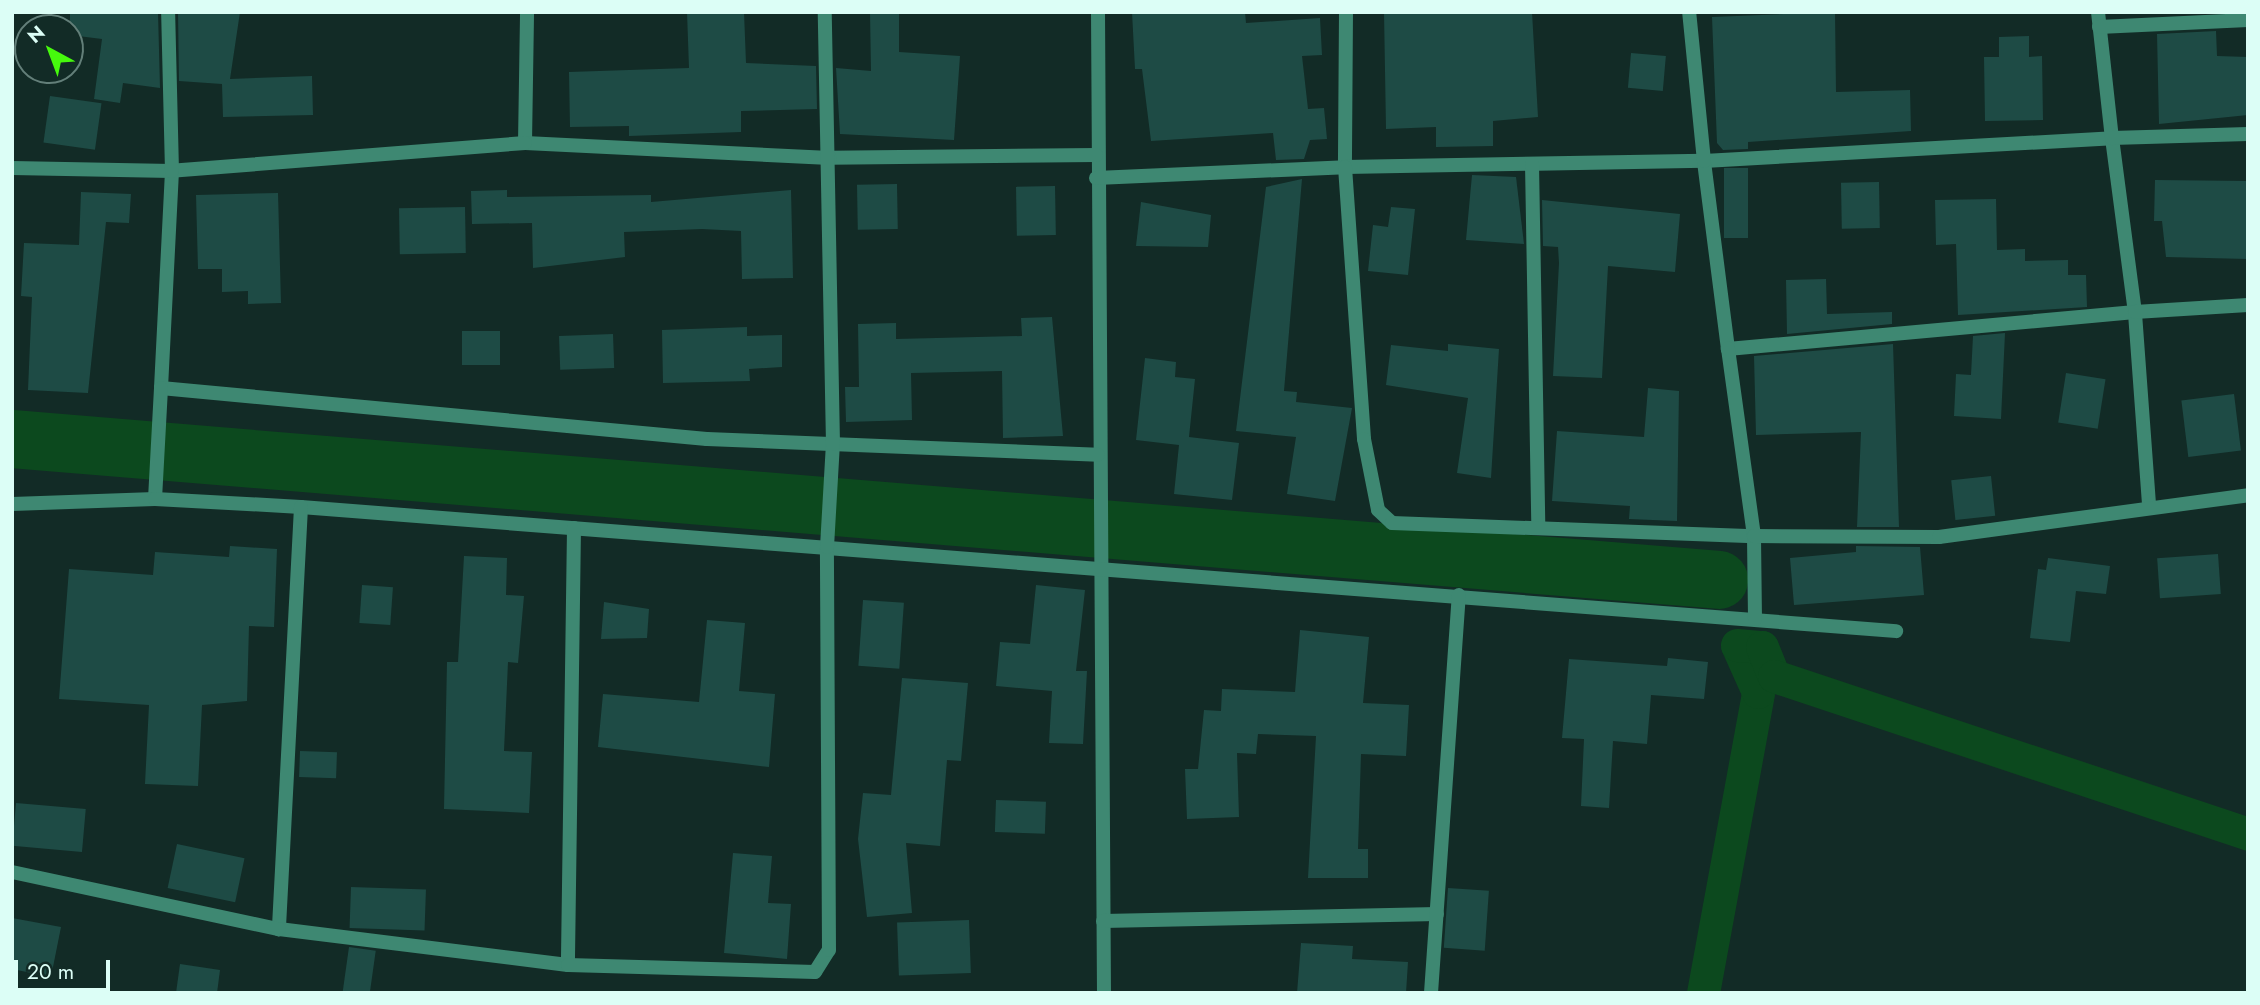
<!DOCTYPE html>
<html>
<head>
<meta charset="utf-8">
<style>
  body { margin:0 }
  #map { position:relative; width:2260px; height:1005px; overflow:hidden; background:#122b26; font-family:Jost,sans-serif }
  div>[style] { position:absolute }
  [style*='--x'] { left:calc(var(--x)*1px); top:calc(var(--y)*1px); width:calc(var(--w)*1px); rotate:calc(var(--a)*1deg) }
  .canal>* { height:33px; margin:-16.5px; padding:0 16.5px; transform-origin:16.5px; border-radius:16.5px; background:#0c491e }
  .river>* { height:58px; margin:-29px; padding:0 29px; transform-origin:29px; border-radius:29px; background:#0c491e }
  .building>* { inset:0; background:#1e4b45; transform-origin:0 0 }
  .street>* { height:14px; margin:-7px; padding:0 7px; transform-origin:7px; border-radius:7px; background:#3e8872 }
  span { translate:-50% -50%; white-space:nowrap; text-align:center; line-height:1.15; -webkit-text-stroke:7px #122b26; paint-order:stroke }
  .frame { position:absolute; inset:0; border:14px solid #dcfef6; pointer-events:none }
  .north { position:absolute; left:14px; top:14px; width:70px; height:70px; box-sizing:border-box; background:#122b26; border:2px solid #637f79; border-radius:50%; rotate:319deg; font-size:19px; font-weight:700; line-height:28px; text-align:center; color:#dcfef6 }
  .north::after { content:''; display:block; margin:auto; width:24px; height:32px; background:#46f90d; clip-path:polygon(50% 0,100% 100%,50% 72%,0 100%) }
  .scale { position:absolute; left:14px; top:960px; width:96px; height:32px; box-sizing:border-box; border:4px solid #dcfef6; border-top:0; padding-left:9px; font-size:21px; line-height:24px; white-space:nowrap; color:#dcfef6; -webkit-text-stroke:5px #122b26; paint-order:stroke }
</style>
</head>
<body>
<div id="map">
  <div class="canal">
    <i style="--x:1703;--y:993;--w:306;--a:-79.6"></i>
    <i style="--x:1758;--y:692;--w:51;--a:-114.1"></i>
    <i style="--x:1737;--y:645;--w:25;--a:5"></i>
    <i style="--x:1762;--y:647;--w:31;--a:68"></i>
    <i style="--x:1774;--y:676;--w:500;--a:18.4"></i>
  </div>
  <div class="river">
    <i style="--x:12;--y:439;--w:1713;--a:4.72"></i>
  </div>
  <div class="building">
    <i style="clip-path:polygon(70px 12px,158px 12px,160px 88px,123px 83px,120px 103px,94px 99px,102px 39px,70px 35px)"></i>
    <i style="clip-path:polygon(178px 12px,240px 12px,230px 79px,312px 76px,313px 115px,223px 117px,222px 84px,179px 81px)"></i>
    <i style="clip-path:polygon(687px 12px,744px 12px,746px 63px,816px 66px,817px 109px,741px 111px,741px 132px,629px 136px,629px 126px,570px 127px,569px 72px,689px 68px)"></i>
    <i style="clip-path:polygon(870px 12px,899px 12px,899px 52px,960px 56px,954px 140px,840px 134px,836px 68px,871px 71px)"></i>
    <i style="clip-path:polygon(1132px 12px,1245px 12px,1246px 23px,1320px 18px,1322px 55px,1302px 56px,1308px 109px,1324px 108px,1327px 139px,1310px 140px,1304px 159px,1276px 160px,1273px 133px,1151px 141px,1142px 69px,1135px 69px)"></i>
    <i style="clip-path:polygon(1384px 12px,1532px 12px,1538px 117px,1493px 121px,1493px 146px,1436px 147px,1436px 127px,1386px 129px)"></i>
    <i style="clip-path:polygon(1835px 12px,1836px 92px,1910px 90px,1911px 131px,1748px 142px,1748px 149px,1723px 150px,1717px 143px,1712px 17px)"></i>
    <i style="clip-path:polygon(2216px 31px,2217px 56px,2248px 57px,2248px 115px,2159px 124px,2157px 34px)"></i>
    <i style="clip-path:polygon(2029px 36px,2029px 57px,2042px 56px,2043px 120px,1985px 121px,1984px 57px,1999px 57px,1999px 37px)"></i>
    <i style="left:1631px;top:53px;width:35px;height:35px;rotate:5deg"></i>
    <i style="left:50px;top:96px;width:52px;height:47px;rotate:8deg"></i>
    <i style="left:1748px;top:168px;width:70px;height:24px;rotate:90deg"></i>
    <i style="clip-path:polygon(1472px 175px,1516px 177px,1524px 244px,1466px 240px)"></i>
    <i style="clip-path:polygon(1302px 179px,1284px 391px,1297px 392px,1296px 402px,1352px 408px,1335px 501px,1287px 494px,1296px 437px,1236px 431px,1266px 187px)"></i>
    <i style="clip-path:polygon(2155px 180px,2248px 181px,2248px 259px,2166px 257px,2162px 221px,2154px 221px)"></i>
    <i style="left:1879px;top:182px;width:46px;height:38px;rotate:89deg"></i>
    <i style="left:897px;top:184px;width:45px;height:40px;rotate:89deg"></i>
    <i style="left:1055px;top:186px;width:49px;height:39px;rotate:89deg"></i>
    <i style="clip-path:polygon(507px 190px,507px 197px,651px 195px,651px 202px,791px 190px,793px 278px,742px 279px,741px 231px,702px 229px,624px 232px,625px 257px,533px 268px,532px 223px,472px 224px,471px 191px)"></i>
    <i style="clip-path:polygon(81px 192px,131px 194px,129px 223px,106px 222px,88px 393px,28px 390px,32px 297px,21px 296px,24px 243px,79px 245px)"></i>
    <i style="clip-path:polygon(278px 193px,281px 303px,248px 304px,248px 291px,222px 292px,222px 269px,198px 269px,196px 195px)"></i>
    <i style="clip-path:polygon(1996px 199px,1997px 250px,2025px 249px,2025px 261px,2068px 260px,2068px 275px,2086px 275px,2087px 307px,1958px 315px,1956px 244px,1936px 245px,1935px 200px)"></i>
    <i style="clip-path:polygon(1542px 200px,1680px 214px,1675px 272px,1608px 266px,1602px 378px,1553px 376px,1559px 263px,1558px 247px,1543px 246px)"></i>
    <i style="clip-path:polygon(1141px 202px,1211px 215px,1208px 247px,1136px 246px)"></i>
    <i style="left:465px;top:207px;width:46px;height:66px;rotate:89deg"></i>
    <i style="clip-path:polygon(1391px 207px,1415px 209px,1408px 275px,1368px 271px,1373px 225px,1388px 227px)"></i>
    <i style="clip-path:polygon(1826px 279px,1827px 314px,1892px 312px,1892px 324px,1787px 334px,1786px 280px)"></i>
    <i style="clip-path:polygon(1052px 317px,1063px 436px,1003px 438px,1002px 371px,911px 373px,912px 420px,846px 422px,845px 387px,859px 387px,858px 324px,896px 323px,896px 339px,1022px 336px,1021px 318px)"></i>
    <i style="clip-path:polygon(747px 327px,747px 336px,782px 335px,782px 367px,749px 369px,750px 381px,663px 383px,662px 330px)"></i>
    <i style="left:500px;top:331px;width:34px;height:38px;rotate:90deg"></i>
    <i style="clip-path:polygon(2005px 333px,2001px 419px,1954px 416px,1956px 374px,1971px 375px,1973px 336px)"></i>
    <i style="left:613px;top:334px;width:34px;height:54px;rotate:88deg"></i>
    <i style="clip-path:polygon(1448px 344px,1499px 349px,1491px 478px,1457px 473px,1468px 398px,1386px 385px,1391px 345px,1448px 351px)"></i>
    <i style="clip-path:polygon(1893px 344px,1899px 527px,1857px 527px,1861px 432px,1756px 435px,1754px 356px)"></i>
    <i style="clip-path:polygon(1145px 358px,1176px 362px,1175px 377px,1195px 379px,1189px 437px,1239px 443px,1232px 500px,1174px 494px,1179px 445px,1136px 440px)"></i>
    <i style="left:2066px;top:373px;width:40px;height:50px;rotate:9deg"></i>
    <i style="clip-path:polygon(1648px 388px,1679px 391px,1677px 521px,1629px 519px,1630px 506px,1552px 501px,1557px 431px,1644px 437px)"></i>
    <i style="left:2234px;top:394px;width:57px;height:53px;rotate:83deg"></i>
    <i style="left:1991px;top:476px;width:40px;height:40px;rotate:84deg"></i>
    <i style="clip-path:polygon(230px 546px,277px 549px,274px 627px,249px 626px,247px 701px,202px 705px,198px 786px,145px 784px,149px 705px,59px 699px,69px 569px,153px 575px,155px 552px,229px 557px)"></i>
    <i style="clip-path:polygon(1856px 546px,1920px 547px,1924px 595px,1794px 605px,1790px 558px,1856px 552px)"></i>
    <i style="left:2218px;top:554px;width:40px;height:61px;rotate:86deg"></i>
    <i style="clip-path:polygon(464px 556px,507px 558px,506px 595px,524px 596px,518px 663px,508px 662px,504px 751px,532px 752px,529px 813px,444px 809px,447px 662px,458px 662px)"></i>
    <i style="clip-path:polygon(2048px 558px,2110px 566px,2106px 594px,2076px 591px,2070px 642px,2030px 638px,2038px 569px,2046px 570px)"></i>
    <i style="left:362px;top:585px;width:31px;height:38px;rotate:4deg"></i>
    <i style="clip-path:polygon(1036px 585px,1085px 590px,1076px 671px,1087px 671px,1083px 744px,1049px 743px,1052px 691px,996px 686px,1000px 642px,1030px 644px)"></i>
    <i style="left:863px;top:600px;width:41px;height:66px;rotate:4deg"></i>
    <i style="clip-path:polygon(604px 602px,649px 609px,647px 638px,601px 639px)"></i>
    <i style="clip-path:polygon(707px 620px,745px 623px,739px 691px,775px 694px,769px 767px,598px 747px,603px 694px,699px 702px)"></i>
    <i style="clip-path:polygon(1300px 630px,1369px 637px,1363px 703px,1409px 705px,1406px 756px,1361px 754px,1358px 849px,1368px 849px,1368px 878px,1308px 878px,1316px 736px,1258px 734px,1256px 754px,1237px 753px,1239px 817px,1187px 819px,1185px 769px,1198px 769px,1204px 710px,1221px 711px,1222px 689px,1295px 692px)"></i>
    <i style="clip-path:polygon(1668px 658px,1708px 662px,1704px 699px,1651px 695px,1647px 744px,1613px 741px,1609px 808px,1581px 806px,1584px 739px,1562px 738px,1569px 659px,1667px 666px)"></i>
    <i style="clip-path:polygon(902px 678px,968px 683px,961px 761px,947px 760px,940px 846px,906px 843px,912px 913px,867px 917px,858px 839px,863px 793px,891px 795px)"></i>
    <i style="left:300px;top:751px;width:37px;height:26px;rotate:2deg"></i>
    <i style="left:996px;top:800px;width:50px;height:32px;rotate:2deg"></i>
    <i style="left:16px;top:803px;width:70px;height:43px;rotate:5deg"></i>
    <i style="left:177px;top:844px;width:69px;height:45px;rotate:12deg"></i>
    <i style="clip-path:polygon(733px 853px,772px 856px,768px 903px,791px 904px,787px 959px,724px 953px)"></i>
    <i style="left:351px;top:887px;width:75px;height:41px;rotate:2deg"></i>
    <i style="left:1448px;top:888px;width:41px;height:60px;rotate:4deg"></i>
    <i style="clip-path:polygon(12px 918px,61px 927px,51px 977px,12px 969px)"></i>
    <i style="left:969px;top:920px;width:53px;height:72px;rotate:88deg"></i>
    <i style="clip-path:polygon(1301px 943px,1353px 946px,1352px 959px,1408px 962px,1406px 993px,1297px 993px)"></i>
    <i style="left:349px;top:947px;width:27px;height:46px;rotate:8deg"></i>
    <i style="clip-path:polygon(180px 964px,220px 970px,217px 993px,176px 993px)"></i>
  </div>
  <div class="street">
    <i style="--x:1098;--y:12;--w:981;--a:89.65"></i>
    <i style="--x:1346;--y:12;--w:155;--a:90.4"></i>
    <i style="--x:1345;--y:167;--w:359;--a:-1"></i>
    <i style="--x:1704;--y:161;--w:409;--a:-3.2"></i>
    <i style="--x:2112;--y:138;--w:176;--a:82.5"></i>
    <i style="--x:2135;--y:312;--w:409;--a:174.8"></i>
    <i style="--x:1728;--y:349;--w:190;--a:-97.3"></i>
    <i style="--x:1704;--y:161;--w:150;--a:-95.7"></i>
    <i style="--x:2098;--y:12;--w:127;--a:83.7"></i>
    <i style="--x:2112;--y:138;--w:136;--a:-1.7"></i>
    <i style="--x:2099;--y:27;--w:149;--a:-2.7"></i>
    <i style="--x:525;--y:143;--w:131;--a:-89.1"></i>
    <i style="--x:1096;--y:155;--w:266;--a:179.4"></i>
    <i style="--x:830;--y:158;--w:305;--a:-177.2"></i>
    <i style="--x:525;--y:143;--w:354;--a:175.5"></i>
    <i style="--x:172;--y:171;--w:217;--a:92.9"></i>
    <i style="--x:161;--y:388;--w:548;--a:5.34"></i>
    <i style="--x:707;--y:439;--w:391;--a:2.3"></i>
    <i style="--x:1532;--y:164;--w:361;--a:89"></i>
    <i style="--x:12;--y:168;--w:160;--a:1.1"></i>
    <i style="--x:172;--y:171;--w:159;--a:-91.4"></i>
    <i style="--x:1096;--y:178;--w:249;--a:-2.5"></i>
    <i style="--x:1345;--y:167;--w:273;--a:86"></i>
    <i style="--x:1364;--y:439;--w:72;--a:78.8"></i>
    <i style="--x:1378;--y:510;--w:19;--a:43"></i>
    <i style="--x:1392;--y:523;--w:362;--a:2.1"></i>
    <i style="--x:1754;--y:536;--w:189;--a:-97.9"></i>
    <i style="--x:155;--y:499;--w:111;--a:-86.9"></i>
    <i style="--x:12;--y:504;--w:143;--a:-2"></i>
    <i style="--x:155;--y:499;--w:146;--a:3.1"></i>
    <i style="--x:301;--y:507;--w:1600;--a:4.45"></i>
    <i style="--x:2149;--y:504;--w:193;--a:-94.2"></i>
    <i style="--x:2135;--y:312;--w:113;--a:-3.5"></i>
    <i style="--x:301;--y:507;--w:423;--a:93"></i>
    <i style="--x:279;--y:929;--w:291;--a:7.1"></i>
    <i style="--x:574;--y:528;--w:437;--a:90.8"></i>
    <i style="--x:568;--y:965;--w:247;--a:1.6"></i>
    <i style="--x:815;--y:972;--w:26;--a:-58"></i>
    <i style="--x:829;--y:950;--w:403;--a:-90.3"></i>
    <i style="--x:827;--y:547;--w:103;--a:-86.7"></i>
    <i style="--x:833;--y:444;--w:432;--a:-91.1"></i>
    <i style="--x:1755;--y:619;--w:83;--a:-90.7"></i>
    <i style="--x:1754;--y:536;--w:185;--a:0.3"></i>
    <i style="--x:1939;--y:537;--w:312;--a:-7.7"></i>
    <i style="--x:12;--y:872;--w:273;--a:12.1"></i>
    <i style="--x:1103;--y:921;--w:334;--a:-1.2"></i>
    <i style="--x:1431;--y:993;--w:399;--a:-86"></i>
  </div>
  <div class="frame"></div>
  <div class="north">N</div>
  <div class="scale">20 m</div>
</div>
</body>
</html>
